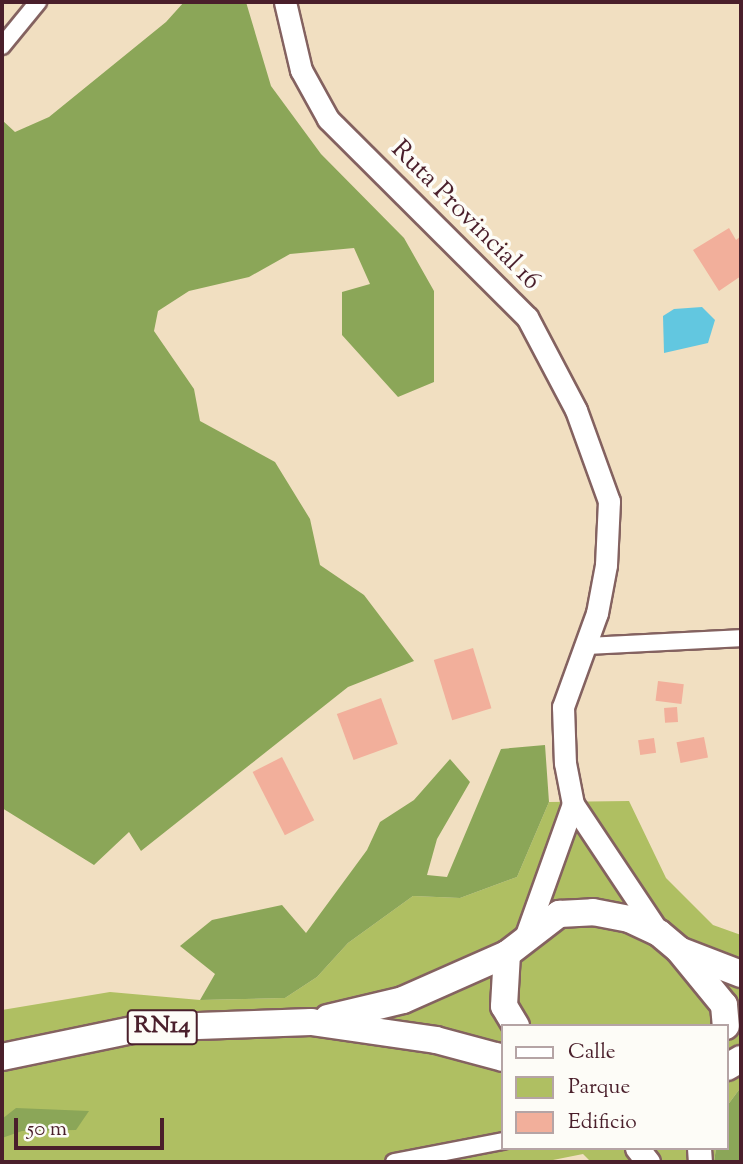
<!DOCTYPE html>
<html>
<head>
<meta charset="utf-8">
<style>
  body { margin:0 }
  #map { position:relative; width:743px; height:1164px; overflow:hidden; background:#f1dfc1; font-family:"Sorts Mill Goudy",serif }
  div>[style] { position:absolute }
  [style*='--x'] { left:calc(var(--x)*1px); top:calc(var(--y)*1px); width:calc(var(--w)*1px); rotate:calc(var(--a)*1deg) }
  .green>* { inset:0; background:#afbf62 }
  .forest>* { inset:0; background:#8ba658 }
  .water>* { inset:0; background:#62c7e0 }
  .building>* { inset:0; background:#f2af9b; transform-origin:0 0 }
  .roads { filter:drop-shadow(2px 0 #846260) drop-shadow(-2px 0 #846260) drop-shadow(0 2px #846260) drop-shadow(0 -2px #846260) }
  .minor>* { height:16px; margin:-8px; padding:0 8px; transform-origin:8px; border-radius:8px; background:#fff }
  .tertiary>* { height:21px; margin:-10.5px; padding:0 10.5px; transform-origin:10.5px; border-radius:10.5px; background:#fff }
  .secondary>* { height:23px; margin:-11.5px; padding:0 11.5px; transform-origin:11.5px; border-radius:11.5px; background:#fff }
  .trunk>* { height:26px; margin:-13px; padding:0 13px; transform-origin:13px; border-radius:13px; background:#fff }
  span { translate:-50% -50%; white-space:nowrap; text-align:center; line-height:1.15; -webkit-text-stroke:7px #fdfcf7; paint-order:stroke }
  .shield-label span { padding:2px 5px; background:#fdfcf7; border:2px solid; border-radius:5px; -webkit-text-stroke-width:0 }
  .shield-label { font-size:24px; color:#4a1f2b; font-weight:700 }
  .street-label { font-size:26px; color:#4a1f2b }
  .frame { position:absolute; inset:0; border:4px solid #4a1f2b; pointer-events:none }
  .legend { position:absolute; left:501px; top:1024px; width:228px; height:126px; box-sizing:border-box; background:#fdfcf7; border:2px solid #b5a4a5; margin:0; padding:9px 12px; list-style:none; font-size:21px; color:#4a1f2b }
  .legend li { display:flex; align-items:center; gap:14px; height:35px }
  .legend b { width:35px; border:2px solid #b5a4a5 }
  .scale { position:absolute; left:14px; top:1118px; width:150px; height:32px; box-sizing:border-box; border:4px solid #4a1f2b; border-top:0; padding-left:9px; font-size:21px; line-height:24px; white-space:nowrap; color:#4a1f2b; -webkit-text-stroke:5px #fdfcf7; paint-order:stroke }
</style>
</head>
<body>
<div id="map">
  <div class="green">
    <i style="clip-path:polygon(629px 801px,666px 878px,713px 925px,741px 935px,741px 1087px,727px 1106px,727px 1026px,503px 1026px,503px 1148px,716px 1148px,714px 1162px,591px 1162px,583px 1154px,543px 1162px,2px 1162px,2px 1010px,110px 992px,200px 1000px,285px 998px,317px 977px,348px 943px,413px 896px,460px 898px,517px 877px,549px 802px)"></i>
  </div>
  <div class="forest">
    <i style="clip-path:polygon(184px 2px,246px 2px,271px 86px,321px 154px,404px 238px,434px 291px,434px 382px,398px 397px,342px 335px,342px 292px,370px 284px,354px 248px,290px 254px,249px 277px,189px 291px,158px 311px,154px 331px,194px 389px,200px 421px,275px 462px,310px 519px,320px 565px,364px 595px,414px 661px,348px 687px,141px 851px,129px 832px,94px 865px,2px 808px,2px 120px,15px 132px,49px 117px,166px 22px)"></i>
    <i style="clip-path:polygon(545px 745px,549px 802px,517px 877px,460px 898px,413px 896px,348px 943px,317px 977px,285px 998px,200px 1000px,215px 974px,180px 946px,212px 920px,282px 905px,306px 933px,367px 850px,380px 822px,414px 800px,450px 759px,470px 782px,437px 839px,427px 875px,447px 877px,501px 749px)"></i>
    <i style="clip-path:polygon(741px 1087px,741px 1162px,714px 1162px,716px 1148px,727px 1148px,727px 1106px)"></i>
    <i style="clip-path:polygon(16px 1108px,89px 1111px,76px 1130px,22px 1131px,2px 1138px,2px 1119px)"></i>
  </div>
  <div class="water">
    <i style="clip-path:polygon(702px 307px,715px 320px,708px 343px,664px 353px,663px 316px,674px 309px)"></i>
  </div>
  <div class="building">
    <i style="clip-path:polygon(729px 228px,736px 240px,741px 236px,741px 276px,719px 291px,693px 250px)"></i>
    <i style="left:473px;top:648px;width:63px;height:41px;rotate:73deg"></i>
    <i style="left:658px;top:681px;width:26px;height:20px;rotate:7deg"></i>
    <i style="left:381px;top:698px;width:49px;height:47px;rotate:70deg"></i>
    <i style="left:677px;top:707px;width:15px;height:13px;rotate:86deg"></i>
    <i style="left:704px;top:737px;width:21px;height:28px;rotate:79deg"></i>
    <i style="left:654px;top:738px;width:15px;height:16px;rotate:82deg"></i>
    <i style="left:282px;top:757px;width:71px;height:33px;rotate:63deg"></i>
  </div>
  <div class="roads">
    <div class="minor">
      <i style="--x:2;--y:46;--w:57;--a:-50.7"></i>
      <i style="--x:585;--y:646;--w:156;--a:-2.9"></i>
      <i style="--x:394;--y:1162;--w:111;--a:-10.9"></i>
    </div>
    <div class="tertiary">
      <i style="--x:285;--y:2;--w:70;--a:76.8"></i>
      <i style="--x:301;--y:70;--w:56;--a:61.1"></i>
      <i style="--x:328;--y:119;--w:281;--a:44.9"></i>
      <i style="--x:527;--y:317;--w:105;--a:62.2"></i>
      <i style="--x:576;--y:410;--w:97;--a:70.1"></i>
      <i style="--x:609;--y:501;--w:64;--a:92.7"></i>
      <i style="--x:606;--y:565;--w:49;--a:100.6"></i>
      <i style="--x:597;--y:613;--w:100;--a:109.9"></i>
      <i style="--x:563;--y:707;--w:56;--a:88"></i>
      <i style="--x:565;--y:763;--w:42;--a:79"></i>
      <i style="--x:573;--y:804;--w:155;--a:56.3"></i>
      <i style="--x:526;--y:935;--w:139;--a:-70.3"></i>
    </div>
    <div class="secondary">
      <i style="--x:637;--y:1148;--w:18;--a:52"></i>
      <i style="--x:699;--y:1148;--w:14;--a:86"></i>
    </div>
    <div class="trunk">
      <i style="--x:684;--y:952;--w:61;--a:21.1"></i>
      <i style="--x:328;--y:1018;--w:77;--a:-13.5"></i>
      <i style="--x:403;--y:1000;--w:114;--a:-23.9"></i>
      <i style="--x:516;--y:1026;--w:23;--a:-121"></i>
      <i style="--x:504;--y:1006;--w:52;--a:-86.7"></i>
      <i style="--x:507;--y:954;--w:66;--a:-37.6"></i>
      <i style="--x:559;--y:914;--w:34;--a:-3"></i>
      <i style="--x:593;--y:912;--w:37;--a:11"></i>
      <i style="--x:629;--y:919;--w:33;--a:25"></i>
      <i style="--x:659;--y:933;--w:26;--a:40"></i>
      <i style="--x:679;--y:950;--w:71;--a:50.7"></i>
      <i style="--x:724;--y:1005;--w:21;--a:85"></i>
      <i style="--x:2;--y:1057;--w:143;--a:-11.7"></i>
      <i style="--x:142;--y:1028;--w:169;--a:-2"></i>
      <i style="--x:311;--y:1022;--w:126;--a:8.2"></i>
      <i style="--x:436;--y:1040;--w:69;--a:15"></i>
      <i style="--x:727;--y:1067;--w:16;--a:-30"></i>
    </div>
  </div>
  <div class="shield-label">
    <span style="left:162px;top:1027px">RN14</span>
  </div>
  <div class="street-label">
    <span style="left:465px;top:216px;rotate:45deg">Ruta Provincial 16</span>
  </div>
  <div class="frame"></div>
  <ul class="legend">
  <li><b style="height:9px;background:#fff"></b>Calle</li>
  <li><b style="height:19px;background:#afbf62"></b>Parque</li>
  <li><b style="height:19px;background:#f2af9b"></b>Edificio</li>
  </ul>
  <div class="scale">50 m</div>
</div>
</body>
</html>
